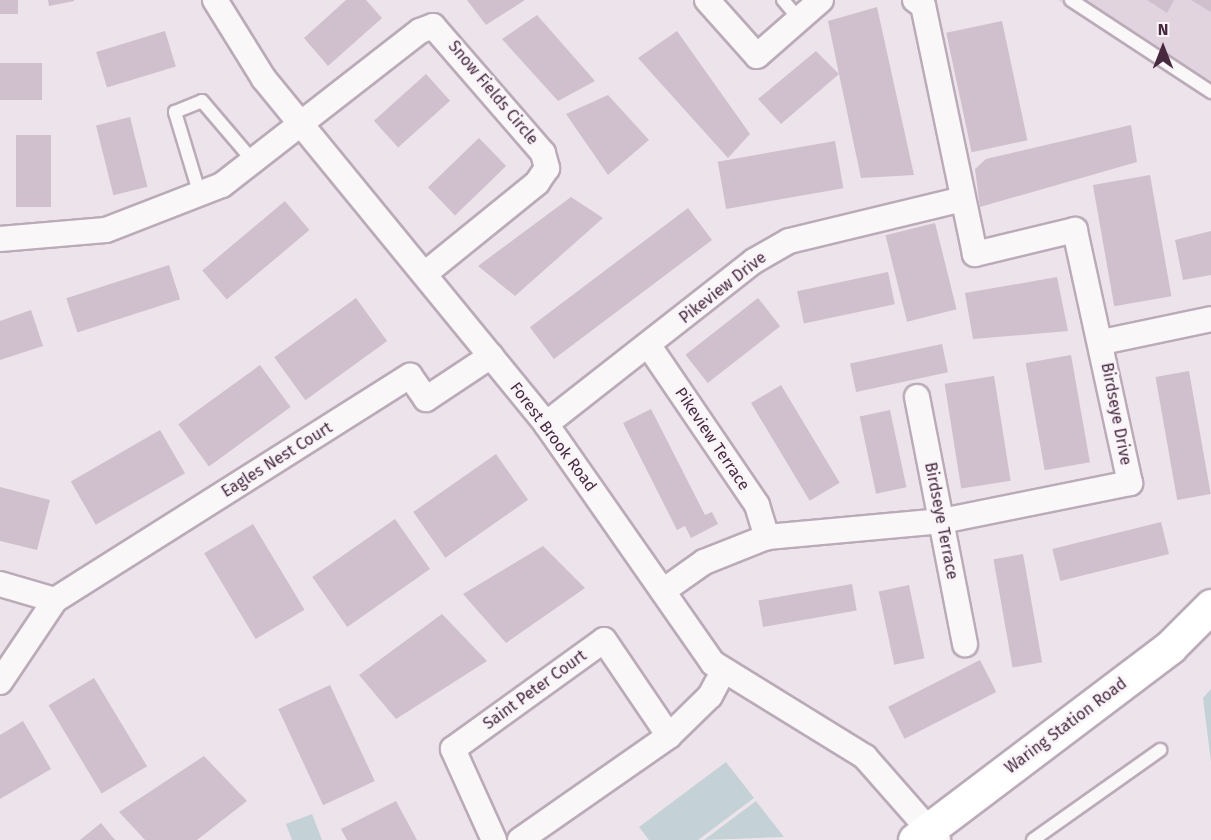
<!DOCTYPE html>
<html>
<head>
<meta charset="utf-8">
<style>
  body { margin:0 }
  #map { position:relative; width:1211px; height:840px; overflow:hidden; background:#ede3eb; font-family:"Fira Sans",sans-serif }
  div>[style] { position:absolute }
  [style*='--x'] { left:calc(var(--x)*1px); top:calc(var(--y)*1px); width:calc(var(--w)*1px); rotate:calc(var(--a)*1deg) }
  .built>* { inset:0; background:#e2d4df }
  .green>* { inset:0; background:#c4d1d7 }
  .building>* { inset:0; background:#d0c0cd; transform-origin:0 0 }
  .roads { filter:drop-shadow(2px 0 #bbabb8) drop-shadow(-2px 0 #bbabb8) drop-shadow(0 2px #bbabb8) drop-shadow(0 -2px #bbabb8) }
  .lane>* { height:12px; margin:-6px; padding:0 6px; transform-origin:6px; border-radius:6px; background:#faf7f9 }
  .street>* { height:24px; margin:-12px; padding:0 12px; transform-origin:12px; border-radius:12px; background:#faf7f9 }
  .secondary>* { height:33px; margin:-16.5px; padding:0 16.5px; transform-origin:16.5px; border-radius:16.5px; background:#fff }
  span { translate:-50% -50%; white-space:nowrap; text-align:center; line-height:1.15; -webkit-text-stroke:5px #f9f4f8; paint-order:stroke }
  .street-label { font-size:16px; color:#472940 }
  .north { position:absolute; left:1133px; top:18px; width:60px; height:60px; -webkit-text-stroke:4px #f9f4f8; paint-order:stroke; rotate:0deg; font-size:16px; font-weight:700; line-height:24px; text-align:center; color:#472940 }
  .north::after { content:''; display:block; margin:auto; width:21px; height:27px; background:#472940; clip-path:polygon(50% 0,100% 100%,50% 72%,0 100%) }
</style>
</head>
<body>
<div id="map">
  <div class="built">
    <i style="clip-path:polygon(1058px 0,1211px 0,1211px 98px)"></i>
  </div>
  <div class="green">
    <i style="clip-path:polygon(1211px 689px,1211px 762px,1203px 698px)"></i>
    <i style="clip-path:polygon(726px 762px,754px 798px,698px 840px,649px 840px,639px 827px)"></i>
    <i style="clip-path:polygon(756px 801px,784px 837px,704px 840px)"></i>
    <i style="clip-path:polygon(312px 814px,322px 840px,292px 840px,286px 824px)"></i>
  </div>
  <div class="building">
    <i style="left:0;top:0;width:18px;height:14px"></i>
    <i style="clip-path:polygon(48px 0,74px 0,74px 1px,49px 6px)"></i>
    <i style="clip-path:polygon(346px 0,366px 0,382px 18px,328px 66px,304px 38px)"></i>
    <i style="clip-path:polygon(467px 0,525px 0,486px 25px)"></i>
    <i style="clip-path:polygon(1147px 0,1174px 0,1167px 13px)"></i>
    <i style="clip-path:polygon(1191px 0,1211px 0,1211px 12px)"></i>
    <i style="clip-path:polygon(877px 7px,914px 175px,861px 178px,839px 74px,781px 124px,758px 99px,816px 51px,839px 74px,828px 21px)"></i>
    <i style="clip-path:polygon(537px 15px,595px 81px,558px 101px,502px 39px)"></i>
    <i style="left:1002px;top:21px;width:122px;height:57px;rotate:78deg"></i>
    <i style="left:165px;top:31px;width:37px;height:72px;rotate:73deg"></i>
    <i style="clip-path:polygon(677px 31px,750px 134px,728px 158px,638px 58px)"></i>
    <i style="left:0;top:63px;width:42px;height:37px"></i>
    <i style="left:426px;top:74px;width:36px;height:70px;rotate:48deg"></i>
    <i style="clip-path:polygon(608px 95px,649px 140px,608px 175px,566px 114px)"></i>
    <i style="left:130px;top:117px;width:72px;height:35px;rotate:76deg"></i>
    <i style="clip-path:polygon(1131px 125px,1137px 162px,980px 207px,975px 169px,986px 159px)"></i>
    <i style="left:16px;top:135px;width:35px;height:72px"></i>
    <i style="left:479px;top:138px;width:39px;height:71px;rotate:46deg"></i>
    <i style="left:835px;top:141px;width:48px;height:119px;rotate:80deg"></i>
    <i style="left:1150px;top:175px;width:123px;height:58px;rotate:80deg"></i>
    <i style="clip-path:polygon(571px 197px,603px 218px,515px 296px,478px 266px)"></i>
    <i style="left:285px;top:201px;width:38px;height:108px;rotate:50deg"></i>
    <i style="left:688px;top:208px;width:40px;height:198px;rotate:53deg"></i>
    <i style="left:935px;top:223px;width:89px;height:51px;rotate:76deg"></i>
    <i style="clip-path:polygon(1211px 231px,1211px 275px,1183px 280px,1175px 240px)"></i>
    <i style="left:169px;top:265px;width:36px;height:108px;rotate:72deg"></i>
    <i style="left:888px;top:272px;width:33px;height:93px;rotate:78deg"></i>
    <i style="clip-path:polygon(1057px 277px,1068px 331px,973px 339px,965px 293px)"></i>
    <i style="left:356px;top:298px;width:53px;height:101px;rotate:54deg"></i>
    <i style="left:758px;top:298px;width:36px;height:92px;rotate:52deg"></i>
    <i style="clip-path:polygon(31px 310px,43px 346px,0 360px,0 321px)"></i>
    <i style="left:942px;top:344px;width:29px;height:94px;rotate:78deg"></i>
    <i style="left:1071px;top:355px;width:109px;height:46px;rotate:80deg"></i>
    <i style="left:260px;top:365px;width:52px;height:101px;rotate:54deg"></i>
    <i style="left:1189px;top:371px;width:125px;height:34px;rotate:80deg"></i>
    <i style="left:994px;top:376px;width:106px;height:50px;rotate:81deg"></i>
    <i style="left:781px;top:385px;width:114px;height:35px;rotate:59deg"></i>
    <i style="clip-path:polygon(651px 409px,705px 515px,712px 512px,718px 524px,691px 538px,685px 526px,677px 530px,623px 423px)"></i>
    <i style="left:890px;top:410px;width:79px;height:31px;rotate:78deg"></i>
    <i style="left:160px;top:430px;width:50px;height:103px;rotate:60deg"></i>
    <i style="left:496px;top:454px;width:56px;height:101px;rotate:55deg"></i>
    <i style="clip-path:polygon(0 487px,50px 500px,37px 550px,0 541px)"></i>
    <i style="left:395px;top:519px;width:61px;height:101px;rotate:55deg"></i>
    <i style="left:1161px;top:522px;width:33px;height:112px;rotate:76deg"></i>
    <i style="left:253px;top:524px;width:100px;height:57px;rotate:59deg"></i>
    <i style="clip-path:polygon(543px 546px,585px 588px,506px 643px,463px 594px)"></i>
    <i style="left:1023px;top:554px;width:110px;height:30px;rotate:80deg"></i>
    <i style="left:852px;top:584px;width:27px;height:95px;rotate:80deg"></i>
    <i style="left:909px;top:585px;width:75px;height:31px;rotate:78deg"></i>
    <i style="clip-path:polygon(442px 614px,487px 661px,396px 719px,359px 675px)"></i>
    <i style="left:980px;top:660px;width:36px;height:103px;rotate:63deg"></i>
    <i style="left:94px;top:678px;width:103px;height:53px;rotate:59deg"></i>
    <i style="left:330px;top:685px;width:106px;height:57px;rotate:65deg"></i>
    <i style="clip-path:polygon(23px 721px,51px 769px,0 799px,0 735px)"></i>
    <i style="clip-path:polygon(204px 756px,247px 801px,197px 840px,145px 840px,119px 812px)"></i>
    <i style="clip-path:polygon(396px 801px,417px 840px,347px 840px,341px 829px)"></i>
    <i style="clip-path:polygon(101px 823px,115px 840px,80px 840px)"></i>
  </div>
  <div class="roads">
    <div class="lane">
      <i style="--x:783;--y:0;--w:25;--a:50"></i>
      <i style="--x:1071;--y:0;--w:168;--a:33.3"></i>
      <i style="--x:200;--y:195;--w:87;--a:-106.8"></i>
      <i style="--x:175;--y:112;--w:29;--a:-22"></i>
      <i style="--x:202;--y:101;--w:79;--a:49.6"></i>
      <i style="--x:1033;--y:840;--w:156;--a:-35.3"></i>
    </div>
    <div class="street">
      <i style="--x:215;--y:0;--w:93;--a:58.2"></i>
      <i style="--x:264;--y:79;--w:446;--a:50.7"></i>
      <i style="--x:546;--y:424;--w:292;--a:55.1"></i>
      <i style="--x:713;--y:663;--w:179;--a:31.7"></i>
      <i style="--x:865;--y:757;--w:111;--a:48.7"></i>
      <i style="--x:707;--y:0;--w:75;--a:48.2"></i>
      <i style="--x:757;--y:56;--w:85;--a:-41.2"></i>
      <i style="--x:0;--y:239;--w:106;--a:-4.9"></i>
      <i style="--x:106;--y:230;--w:124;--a:-21.2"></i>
      <i style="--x:222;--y:185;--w:251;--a:-37.9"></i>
      <i style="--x:420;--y:31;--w:14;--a:-21"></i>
      <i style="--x:433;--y:26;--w:168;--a:49.1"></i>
      <i style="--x:543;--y:153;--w:16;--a:75"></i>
      <i style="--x:547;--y:168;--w:18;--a:124"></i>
      <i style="--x:537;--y:183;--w:141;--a:141"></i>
      <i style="--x:1102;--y:342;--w:111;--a:-11.9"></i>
      <i style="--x:649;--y:346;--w:192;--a:55.8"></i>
      <i style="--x:757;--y:505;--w:34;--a:73"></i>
      <i style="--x:917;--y:397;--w:252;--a:79"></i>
      <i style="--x:546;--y:424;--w:264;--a:-38.1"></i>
      <i style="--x:754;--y:261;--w:40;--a:-29.7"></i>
      <i style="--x:789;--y:241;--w:178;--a:-13.6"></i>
      <i style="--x:0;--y:584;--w:57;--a:16.2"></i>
      <i style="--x:663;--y:591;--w:50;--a:-35.3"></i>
      <i style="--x:704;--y:562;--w:68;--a:-21.6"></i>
      <i style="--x:767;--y:537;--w:176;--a:-5.2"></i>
      <i style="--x:942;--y:521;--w:192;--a:-11.4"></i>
      <i style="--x:1130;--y:483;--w:259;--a:-102.3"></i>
      <i style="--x:1075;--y:230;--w:103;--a:166.5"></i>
      <i style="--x:975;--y:254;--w:253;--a:-101.8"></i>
      <i style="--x:923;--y:6;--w:10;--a:-143"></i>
      <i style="--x:0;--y:682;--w:99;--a:-56.1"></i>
      <i style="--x:55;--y:600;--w:420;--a:-32.3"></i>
      <i style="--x:410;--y:376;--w:28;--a:55"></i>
      <i style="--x:426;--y:399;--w:78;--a:-33.5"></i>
      <i style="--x:494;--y:840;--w:100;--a:-114.3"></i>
      <i style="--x:453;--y:749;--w:186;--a:-35.8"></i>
      <i style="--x:604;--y:640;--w:116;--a:55.9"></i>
      <i style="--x:520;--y:840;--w:182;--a:-34.9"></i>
      <i style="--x:669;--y:736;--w:57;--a:-44.3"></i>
      <i style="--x:710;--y:696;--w:26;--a:-62"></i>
    </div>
    <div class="secondary">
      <i style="--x:915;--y:840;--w:320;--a:-37.1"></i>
      <i style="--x:1170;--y:647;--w:58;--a:-45"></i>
    </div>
  </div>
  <div class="street-label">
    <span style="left:493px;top:93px;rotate:50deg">Snow Fields Circle</span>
    <span style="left:723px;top:288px;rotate:-38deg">Pikeview Drive</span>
    <span style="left:1116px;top:414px;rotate:79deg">Birdseye Drive</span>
    <span style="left:553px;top:437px;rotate:53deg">Forest Brook Road</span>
    <span style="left:712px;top:439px;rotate:56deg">Pikeview Terrace</span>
    <span style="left:277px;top:460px;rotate:-32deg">Eagles Nest Court</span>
    <span style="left:941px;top:521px;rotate:79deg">Birdseye Terrace</span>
    <span style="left:535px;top:690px;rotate:-36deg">Saint Peter Court</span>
    <span style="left:1066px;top:726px;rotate:-37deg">Waring Station Road</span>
  </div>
  <div class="north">N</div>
</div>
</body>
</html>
